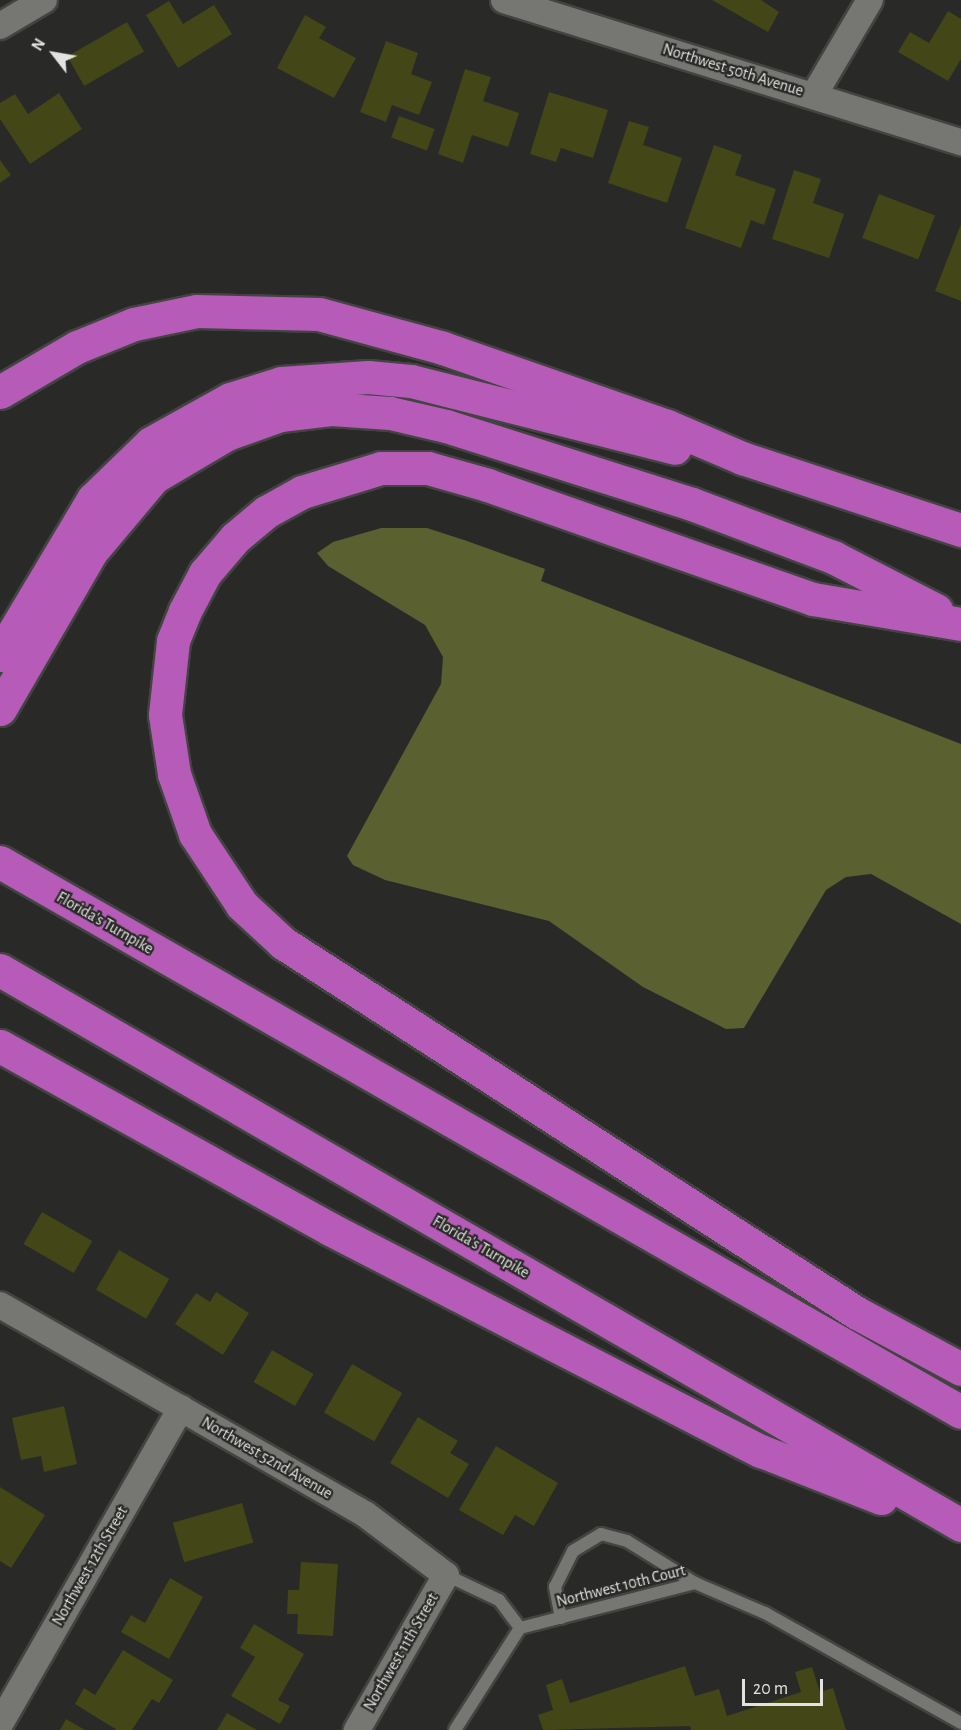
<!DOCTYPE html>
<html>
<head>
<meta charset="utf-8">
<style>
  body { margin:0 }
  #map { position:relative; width:961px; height:1730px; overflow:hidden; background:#292927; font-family:"Alegreya Sans",sans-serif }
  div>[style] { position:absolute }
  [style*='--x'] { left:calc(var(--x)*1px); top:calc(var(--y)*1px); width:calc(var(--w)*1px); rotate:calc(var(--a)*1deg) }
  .water>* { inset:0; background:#5b6030 }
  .building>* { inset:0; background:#434616; transform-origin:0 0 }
  .roads { filter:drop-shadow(2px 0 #434442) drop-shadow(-2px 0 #434442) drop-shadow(0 2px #434442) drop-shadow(0 -2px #434442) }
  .lane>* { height:12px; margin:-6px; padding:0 6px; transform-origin:6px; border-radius:6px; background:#767673 }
  .street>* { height:26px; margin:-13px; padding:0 13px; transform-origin:13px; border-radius:13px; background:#767673 }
  .highway>* { height:33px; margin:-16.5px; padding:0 16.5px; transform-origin:16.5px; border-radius:16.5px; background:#b75bb9 }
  span { translate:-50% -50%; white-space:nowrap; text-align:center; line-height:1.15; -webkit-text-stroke:4.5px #292927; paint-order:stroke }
  .street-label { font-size:16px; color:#e2e3e1 }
  .north { position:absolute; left:24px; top:24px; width:60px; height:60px; -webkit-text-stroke:4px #292927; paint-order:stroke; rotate:301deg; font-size:16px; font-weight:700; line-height:24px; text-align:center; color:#e2e3e1 }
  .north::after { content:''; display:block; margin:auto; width:21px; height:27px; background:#e2e3e1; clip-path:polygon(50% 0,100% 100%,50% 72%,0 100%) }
  .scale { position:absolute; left:742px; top:1679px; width:81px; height:27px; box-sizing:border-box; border:3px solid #e2e3e1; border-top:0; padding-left:8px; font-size:18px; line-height:21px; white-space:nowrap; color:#e2e3e1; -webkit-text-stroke:4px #292927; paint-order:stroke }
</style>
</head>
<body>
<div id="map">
  <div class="water">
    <i style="clip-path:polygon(381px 528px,427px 528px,467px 541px,545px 569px,541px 581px,961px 744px,961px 924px,871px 874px,846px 877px,826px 890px,744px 1028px,726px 1029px,643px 987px,549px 921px,385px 880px,353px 865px,347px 856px,441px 684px,443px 657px,425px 625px,328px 566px,317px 553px,333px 542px)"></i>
  </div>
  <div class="building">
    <i style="clip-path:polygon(712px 0,761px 0,779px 12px,768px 32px)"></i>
    <i style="clip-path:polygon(169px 1px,183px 24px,214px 5px,232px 34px,178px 68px,146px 15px)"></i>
    <i style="clip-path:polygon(948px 11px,961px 19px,961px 59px,948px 81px,898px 52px,910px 32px,929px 43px)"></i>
    <i style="clip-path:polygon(305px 15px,326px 27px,319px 38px,356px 58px,334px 98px,277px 68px)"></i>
    <i style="left:127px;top:22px;width:34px;height:69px;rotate:60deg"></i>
    <i style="clip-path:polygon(386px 41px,418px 53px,411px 74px,432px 82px,419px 115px,392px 105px,386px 122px,360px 112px)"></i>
    <i style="clip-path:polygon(465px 69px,491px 77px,483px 101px,519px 113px,508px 147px,472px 135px,463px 163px,438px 154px)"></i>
    <i style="clip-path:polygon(549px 92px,608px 110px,593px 158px,561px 148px,556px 162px,530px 154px)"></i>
    <i style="clip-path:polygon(59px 93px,82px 129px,30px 164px,0 119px,0 103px,15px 94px,28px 114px)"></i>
    <i style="left:399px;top:116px;width:38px;height:23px;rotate:20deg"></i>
    <i style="clip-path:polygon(629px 121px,649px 127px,643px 145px,682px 158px,667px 203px,608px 183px)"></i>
    <i style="clip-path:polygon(714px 145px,742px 155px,735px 175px,776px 189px,764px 225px,751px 220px,741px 248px,685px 228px)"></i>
    <i style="clip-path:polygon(0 160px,11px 175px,0 183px)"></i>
    <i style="clip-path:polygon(794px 170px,821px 179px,813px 203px,844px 214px,829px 258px,772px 239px)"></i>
    <i style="left:879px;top:194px;width:60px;height:47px;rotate:21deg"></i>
    <i style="clip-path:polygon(961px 224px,961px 301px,935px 291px)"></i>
    <i style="left:42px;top:1212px;width:58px;height:37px;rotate:30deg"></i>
    <i style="left:119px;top:1250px;width:58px;height:46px;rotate:30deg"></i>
    <i style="clip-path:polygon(216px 1292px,249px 1313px,223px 1355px,175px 1324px,196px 1293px,210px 1302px)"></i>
    <i style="left:272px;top:1350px;width:48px;height:37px;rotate:30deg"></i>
    <i style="left:352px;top:1364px;width:58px;height:56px;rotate:30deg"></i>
    <i style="clip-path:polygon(64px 1406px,77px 1464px,44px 1472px,41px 1456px,21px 1460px,12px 1418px)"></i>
    <i style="clip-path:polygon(418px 1417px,458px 1441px,450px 1453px,469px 1464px,448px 1498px,390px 1463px)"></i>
    <i style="clip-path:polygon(496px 1446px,558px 1483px,534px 1526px,515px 1515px,503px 1535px,459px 1510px)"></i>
    <i style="clip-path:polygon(0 1487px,45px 1515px,11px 1568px,0 1561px)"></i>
    <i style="left:242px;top:1503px;width:41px;height:72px;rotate:74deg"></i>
    <i style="clip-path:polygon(301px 1562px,338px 1564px,333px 1636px,297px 1634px,298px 1614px,287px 1614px,288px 1590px,299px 1590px)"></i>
    <i style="clip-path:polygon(170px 1578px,203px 1597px,169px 1659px,121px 1632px,131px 1615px,145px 1623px)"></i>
    <i style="clip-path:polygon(254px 1624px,304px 1654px,278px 1700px,290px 1706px,280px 1724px,231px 1696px,255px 1657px,240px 1648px)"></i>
    <i style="clip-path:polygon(123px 1650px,173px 1680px,159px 1703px,152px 1699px,132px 1730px,117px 1730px,75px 1704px,84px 1688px,95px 1695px)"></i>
    <i style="clip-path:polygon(685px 1666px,695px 1696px,719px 1689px,727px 1716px,801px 1692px,795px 1672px,812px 1667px,820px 1692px,833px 1688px,846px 1730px,691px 1730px,690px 1726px,543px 1730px,538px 1715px,553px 1710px,546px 1685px,562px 1679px,570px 1703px)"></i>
    <i style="clip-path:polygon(227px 1713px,257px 1730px,217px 1730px)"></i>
    <i style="clip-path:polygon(66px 1719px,85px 1730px,60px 1730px)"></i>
  </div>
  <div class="roads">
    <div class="lane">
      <i style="--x:446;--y:1575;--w:59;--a:25.3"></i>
      <i style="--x:499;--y:1600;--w:35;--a:53"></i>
      <i style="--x:561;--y:1618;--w:32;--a:-101"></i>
      <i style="--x:555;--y:1587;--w:40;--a:-63.4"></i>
      <i style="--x:573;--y:1551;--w:33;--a:-31"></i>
      <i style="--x:601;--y:1534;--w:27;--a:15"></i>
      <i style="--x:627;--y:1541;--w:80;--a:31.7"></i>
      <i style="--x:455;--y:1730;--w:121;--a:-57.5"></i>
      <i style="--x:520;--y:1628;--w:181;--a:-14.4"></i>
      <i style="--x:695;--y:1583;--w:76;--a:23.2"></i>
      <i style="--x:765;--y:1613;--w:225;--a:29.3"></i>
    </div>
    <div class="street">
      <i style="--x:504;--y:0;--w:479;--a:17.3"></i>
      <i style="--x:0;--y:26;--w:51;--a:-30.6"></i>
      <i style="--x:814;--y:95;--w:110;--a:-59.5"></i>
      <i style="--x:0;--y:1305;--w:421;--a:29.8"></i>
      <i style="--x:365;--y:1514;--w:101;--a:37"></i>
      <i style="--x:446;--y:1575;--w:179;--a:119.9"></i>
      <i style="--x:0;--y:1724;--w:364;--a:-60.2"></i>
    </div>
    <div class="highway">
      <i style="--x:0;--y:392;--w:89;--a:-30.3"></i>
      <i style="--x:77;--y:347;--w:61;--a:-22"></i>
      <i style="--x:134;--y:324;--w:64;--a:-11.7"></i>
      <i style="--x:197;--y:311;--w:122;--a:1.4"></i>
      <i style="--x:319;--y:314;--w:129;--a:15.3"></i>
      <i style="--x:443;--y:348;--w:237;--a:19.2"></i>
      <i style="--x:667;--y:426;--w:82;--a:23.1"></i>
      <i style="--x:742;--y:458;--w:231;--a:18.2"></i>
      <i style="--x:961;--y:624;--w:150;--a:-170.4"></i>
      <i style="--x:813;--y:599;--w:344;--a:-160.7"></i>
      <i style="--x:488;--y:485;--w:62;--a:-164.2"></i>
      <i style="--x:428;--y:468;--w:47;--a:180"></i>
      <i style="--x:381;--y:468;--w:83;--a:163.1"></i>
      <i style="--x:302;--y:492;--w:41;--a:150.9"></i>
      <i style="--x:266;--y:512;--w:40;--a:140"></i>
      <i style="--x:235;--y:538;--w:46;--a:130.6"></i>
      <i style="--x:205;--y:573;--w:43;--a:117.8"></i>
      <i style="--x:185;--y:611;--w:32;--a:112"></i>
      <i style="--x:173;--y:641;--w:74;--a:96.2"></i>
      <i style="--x:165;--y:715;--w:60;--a:81.3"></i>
      <i style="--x:174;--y:774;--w:64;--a:70.7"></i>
      <i style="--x:195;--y:834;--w:85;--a:56.5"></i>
      <i style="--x:242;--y:905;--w:56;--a:42.8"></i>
      <i style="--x:283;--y:943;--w:683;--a:32.81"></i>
      <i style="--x:857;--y:1313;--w:118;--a:28.3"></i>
      <i style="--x:0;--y:655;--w:182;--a:-59.2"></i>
      <i style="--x:93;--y:499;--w:81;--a:-44"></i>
      <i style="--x:151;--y:443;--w:90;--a:-29.1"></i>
      <i style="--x:230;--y:399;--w:53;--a:-17.4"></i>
      <i style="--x:281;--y:383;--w:87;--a:-3.9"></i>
      <i style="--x:368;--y:377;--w:43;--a:5.3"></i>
      <i style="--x:411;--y:381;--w:272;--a:14.2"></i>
      <i style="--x:0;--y:709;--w:181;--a:-59.9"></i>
      <i style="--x:91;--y:552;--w:98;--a:-50"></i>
      <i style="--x:154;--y:477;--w:85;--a:-30.5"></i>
      <i style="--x:227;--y:434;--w:56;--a:-19.7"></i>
      <i style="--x:280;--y:415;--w:51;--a:-6.7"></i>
      <i style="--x:331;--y:409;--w:59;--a:3.9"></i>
      <i style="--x:390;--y:413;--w:57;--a:13.1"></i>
      <i style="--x:446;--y:426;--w:258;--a:17.6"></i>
      <i style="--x:692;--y:504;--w:151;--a:20.6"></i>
      <i style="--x:833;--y:557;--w:116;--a:27.2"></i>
      <i style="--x:0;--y:862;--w:1107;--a:29.78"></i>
      <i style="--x:0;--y:970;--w:1110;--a:30.01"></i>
      <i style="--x:0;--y:1046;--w:377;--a:29"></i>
      <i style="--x:330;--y:1229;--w:485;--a:27.3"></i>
      <i style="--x:761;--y:1451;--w:129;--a:21.4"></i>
    </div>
  </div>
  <div class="street-label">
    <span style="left:733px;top:70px;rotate:17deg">Northwest 50th Avenue</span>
    <span style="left:105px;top:923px;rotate:30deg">Florida's Turnpike</span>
    <span style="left:481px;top:1247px;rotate:30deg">Florida's Turnpike</span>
    <span style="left:267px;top:1458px;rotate:30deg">Northwest 52nd Avenue</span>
    <span style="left:90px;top:1566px;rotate:-60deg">Northwest 12th Street</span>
    <span style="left:621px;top:1586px;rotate:-14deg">Northwest 10th Court</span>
    <span style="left:401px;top:1652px;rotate:-60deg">Northwest 11th Street</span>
  </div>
  <div class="north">N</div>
  <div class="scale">20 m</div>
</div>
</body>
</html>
